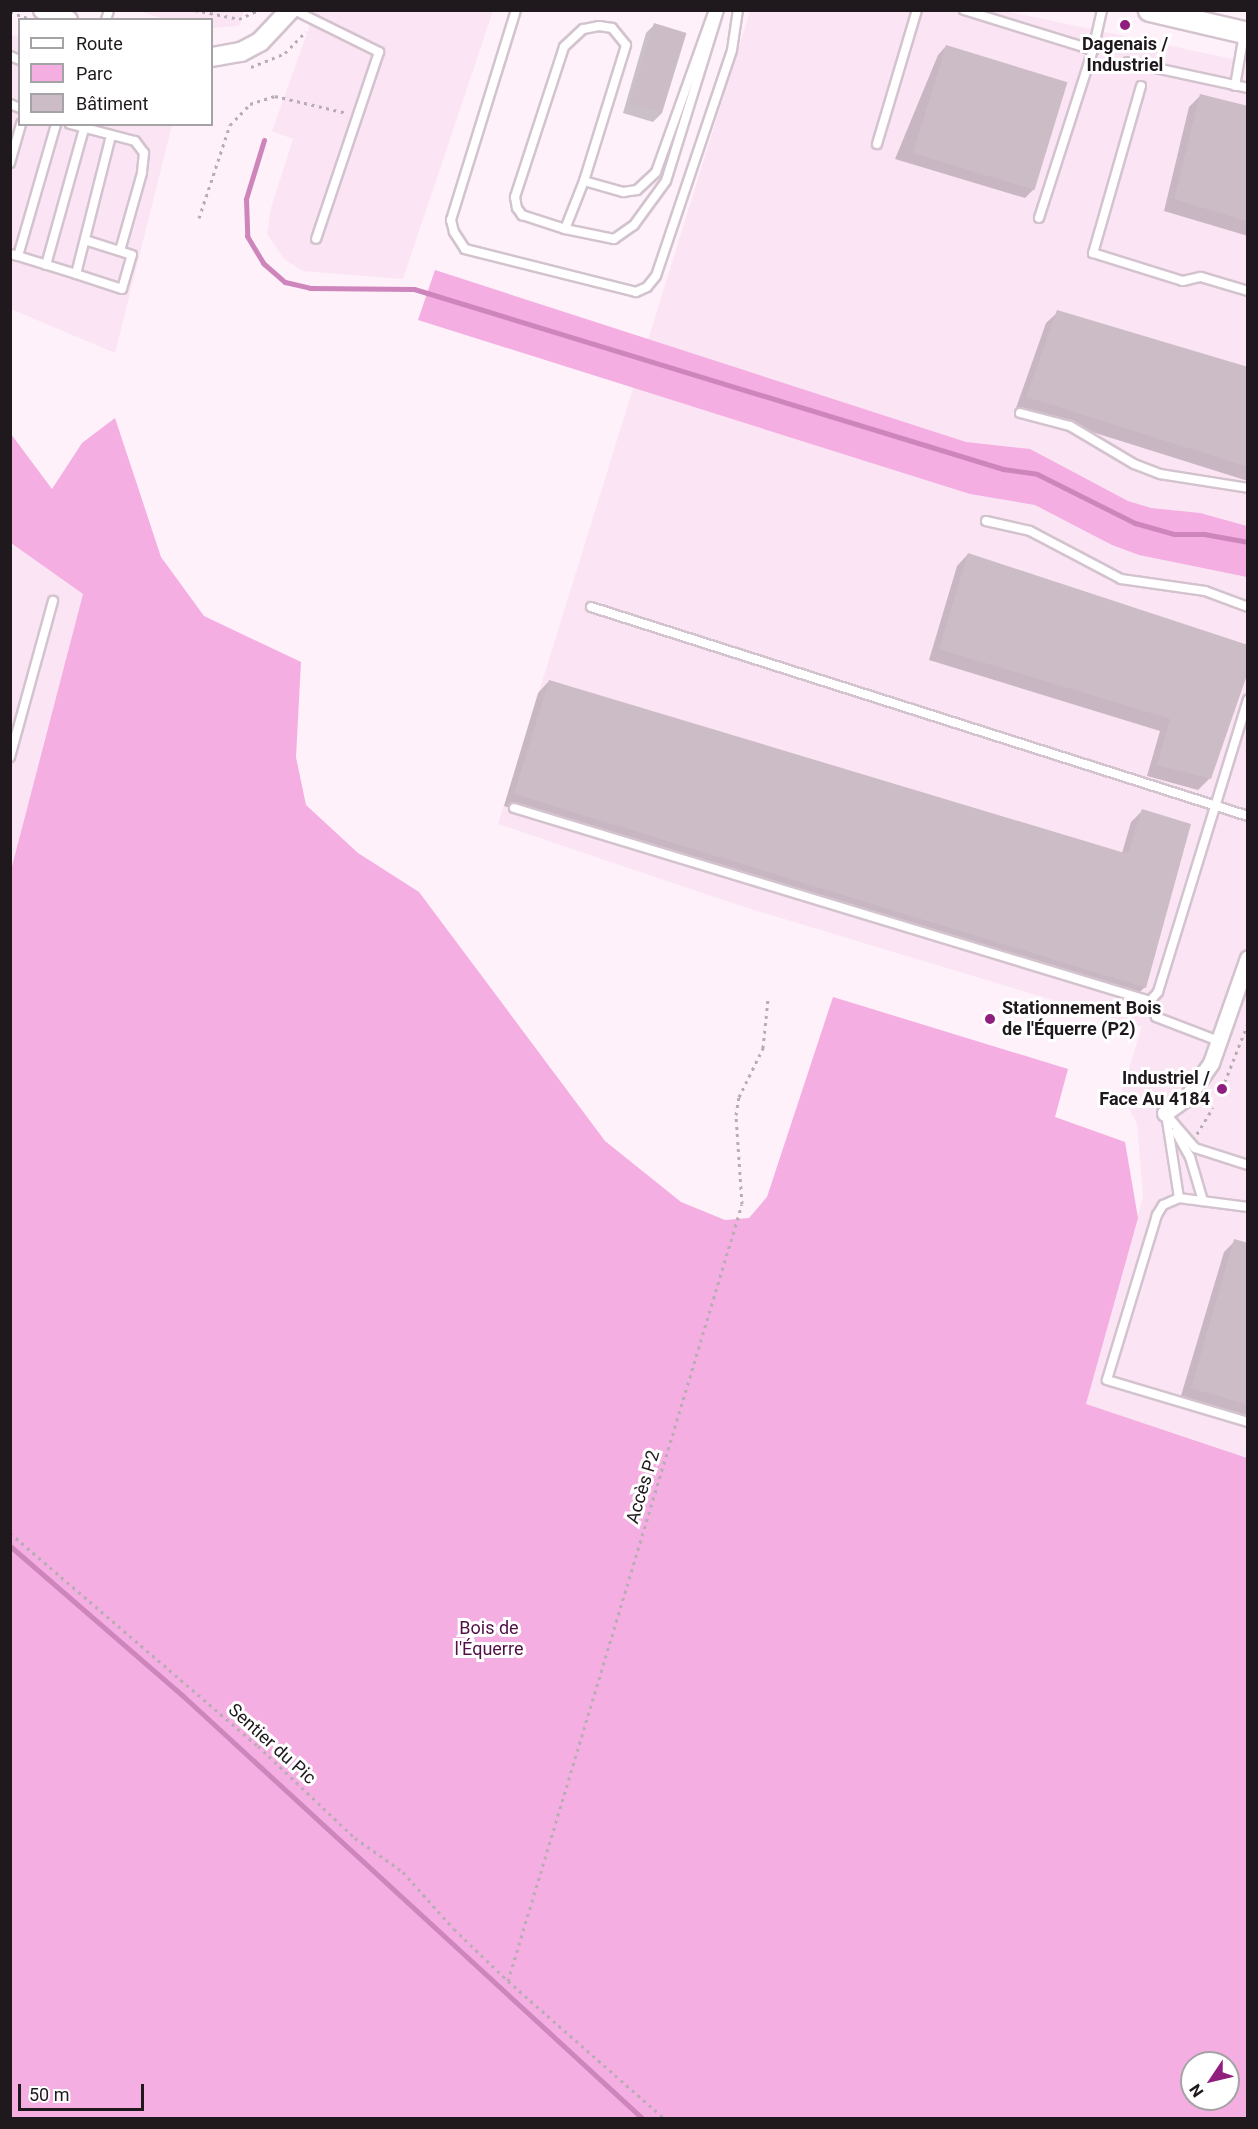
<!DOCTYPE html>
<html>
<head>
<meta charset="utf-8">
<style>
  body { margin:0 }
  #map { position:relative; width:1258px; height:2129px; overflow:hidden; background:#fef1fa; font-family:Roboto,sans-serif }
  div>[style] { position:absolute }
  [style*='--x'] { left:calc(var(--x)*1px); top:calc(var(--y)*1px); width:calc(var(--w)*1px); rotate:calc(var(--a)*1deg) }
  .built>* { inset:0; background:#fbe4f4 }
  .green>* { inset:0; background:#f4aee2 }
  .shadow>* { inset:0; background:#0003 }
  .stream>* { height:5px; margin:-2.5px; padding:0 2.5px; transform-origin:2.5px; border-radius:2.5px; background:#ce85bc }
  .building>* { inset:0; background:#cbbcc6; transform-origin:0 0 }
  .path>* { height:3px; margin-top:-1.5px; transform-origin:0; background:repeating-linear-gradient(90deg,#b8adb5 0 3px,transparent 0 7.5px) }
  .roads { filter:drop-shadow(2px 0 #d3c3ce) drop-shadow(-2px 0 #d3c3ce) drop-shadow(0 2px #d3c3ce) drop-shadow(0 -2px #d3c3ce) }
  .service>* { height:8px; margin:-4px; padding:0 4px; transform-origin:4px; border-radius:4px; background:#fff }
  .minor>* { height:15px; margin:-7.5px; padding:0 7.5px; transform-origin:7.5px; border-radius:7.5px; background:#fff }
  .tertiary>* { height:18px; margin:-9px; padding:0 9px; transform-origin:9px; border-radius:9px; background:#fff }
  .secondary>* { height:21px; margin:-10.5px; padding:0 10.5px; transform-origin:10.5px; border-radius:10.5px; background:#fff }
  .dots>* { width:16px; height:16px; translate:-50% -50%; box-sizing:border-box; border:3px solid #fff; border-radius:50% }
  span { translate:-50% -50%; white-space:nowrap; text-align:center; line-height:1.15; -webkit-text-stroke:6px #fff; paint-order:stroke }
  .poi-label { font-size:18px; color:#1f191d; font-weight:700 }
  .left { translate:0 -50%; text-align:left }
  .right { translate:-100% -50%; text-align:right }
  .street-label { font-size:18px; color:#1f191d }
  .park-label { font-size:18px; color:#510f46 }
  .frame { position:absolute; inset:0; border:12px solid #1f191d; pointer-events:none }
  .legend { position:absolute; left:18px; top:18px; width:195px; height:108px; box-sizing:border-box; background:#fff; border:2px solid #a5a3a5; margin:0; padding:8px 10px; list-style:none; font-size:18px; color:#1f191d }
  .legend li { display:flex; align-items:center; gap:12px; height:30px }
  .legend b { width:30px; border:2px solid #a5a3a5 }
  .north { position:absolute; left:1180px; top:2051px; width:60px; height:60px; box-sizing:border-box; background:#fff; border:2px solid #a5a3a5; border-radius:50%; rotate:235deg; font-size:16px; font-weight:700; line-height:24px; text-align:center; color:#1f191d }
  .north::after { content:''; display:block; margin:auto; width:21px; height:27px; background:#901e7e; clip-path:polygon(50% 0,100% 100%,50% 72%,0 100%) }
  .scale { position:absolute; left:18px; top:2084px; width:126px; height:27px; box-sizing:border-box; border:3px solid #1f191d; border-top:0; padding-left:8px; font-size:18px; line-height:21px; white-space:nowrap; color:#1f191d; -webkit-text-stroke:4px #fff; paint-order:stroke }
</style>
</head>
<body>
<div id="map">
  <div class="built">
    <i style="clip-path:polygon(138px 11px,244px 10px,244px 11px,239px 26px,212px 28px,212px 20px,164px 19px)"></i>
    <i style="clip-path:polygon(315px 11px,493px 11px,403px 279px,303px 271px,284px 259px,267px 234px,271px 208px,293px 139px,272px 131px)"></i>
    <i style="clip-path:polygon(750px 11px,1005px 11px,1247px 62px,1247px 1459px,1085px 1404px,1143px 1197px,1137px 1124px,1121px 1093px,1142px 1027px,741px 906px,498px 824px)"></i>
    <i style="clip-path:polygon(10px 34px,19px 37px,20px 124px,172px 125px,115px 353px,11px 309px)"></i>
    <i style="clip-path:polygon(11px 543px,83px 594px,11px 870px)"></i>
  </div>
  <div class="green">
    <i style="clip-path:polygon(435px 270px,966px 442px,1030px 449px,1128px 501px,1151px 508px,1200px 513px,1247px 526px,1247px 577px,1139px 555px,1112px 545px,1035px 505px,970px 494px,418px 320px)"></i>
    <i style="clip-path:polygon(evenodd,115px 418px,161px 557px,204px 616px,301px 662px,296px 757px,306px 805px,358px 853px,419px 892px,605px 1141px,681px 1202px,725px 1220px,749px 1218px,767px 1197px,833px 997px,1068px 1069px,1055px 1117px,1125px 1142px,1138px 1218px,1086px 1404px,1247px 1458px,1247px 2118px,11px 2118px,11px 870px,83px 594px,11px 543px,11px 434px,52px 489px,82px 443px,115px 418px,1192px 2063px,1228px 2063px,1228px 2099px,1192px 2099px,1192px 2063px)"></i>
  </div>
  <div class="shadow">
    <i style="clip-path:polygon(654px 25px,662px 113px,653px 122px,623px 113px,646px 33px)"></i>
    <i style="clip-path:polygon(946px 46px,1033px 190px,1025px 198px,895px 159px,938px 55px)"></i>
    <i style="clip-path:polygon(1200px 96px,1248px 108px,1248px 236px,1164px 211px,1189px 107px)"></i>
    <i style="clip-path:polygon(1058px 312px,1248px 369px,1248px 481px,1016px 408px,1046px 323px)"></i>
    <i style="clip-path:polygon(968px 554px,1248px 667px,1209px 779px,1198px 790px,1147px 776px,1160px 731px,929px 660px,957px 566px)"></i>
    <i style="clip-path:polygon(549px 681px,1122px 853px,1131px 822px,1142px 811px,1145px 987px,1133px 998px,504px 806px,538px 693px)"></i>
    <i style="clip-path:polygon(1235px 1241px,1248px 1245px,1248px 1419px,1180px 1399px,1224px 1252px)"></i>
  </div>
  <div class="stream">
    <i style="--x:264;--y:140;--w:62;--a:107"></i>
    <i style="--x:246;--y:199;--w:37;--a:88"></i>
    <i style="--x:247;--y:236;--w:31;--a:59"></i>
    <i style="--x:263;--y:263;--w:29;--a:41"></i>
    <i style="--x:285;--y:282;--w:26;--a:13"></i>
    <i style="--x:310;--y:288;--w:104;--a:0.6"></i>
    <i style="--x:414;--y:289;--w:616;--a:16.99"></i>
    <i style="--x:1003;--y:469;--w:34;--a:8"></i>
    <i style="--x:1037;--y:474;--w:110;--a:26.6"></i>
    <i style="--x:1135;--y:523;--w:41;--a:15.8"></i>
    <i style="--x:1174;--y:534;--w:30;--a:0"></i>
    <i style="--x:1204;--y:534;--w:45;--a:10.3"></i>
    <i style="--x:10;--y:1546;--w:228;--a:40.9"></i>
    <i style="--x:182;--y:1695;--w:625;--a:42.6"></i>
  </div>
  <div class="building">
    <i style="left:654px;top:23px;width:34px;height:84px;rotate:17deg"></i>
    <i style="left:946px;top:45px;width:127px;height:113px;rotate:17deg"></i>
    <i style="clip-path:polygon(1200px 94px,1248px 106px,1248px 222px,1174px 199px)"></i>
    <i style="clip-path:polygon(1057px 310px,1248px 367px,1248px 467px,1026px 397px)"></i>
    <i style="clip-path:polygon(968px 553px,1248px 645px,1248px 672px,1211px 779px,1157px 765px,1170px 719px,939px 649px)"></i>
    <i style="clip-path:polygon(549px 680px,1128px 854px,1142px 809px,1191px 824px,1146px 988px,514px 794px)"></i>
    <i style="clip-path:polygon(1234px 1239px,1248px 1243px,1248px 1405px,1191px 1388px)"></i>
  </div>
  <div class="path">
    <i style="--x:195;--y:10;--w:45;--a:11.6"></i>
    <i style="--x:239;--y:19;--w:22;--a:-24"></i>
    <i style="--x:10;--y:12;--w:18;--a:19"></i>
    <i style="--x:251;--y:67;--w:37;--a:-22"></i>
    <i style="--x:285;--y:53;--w:30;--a:-46"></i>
    <i style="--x:199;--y:218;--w:98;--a:-71.6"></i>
    <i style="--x:230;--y:125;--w:29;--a:-46"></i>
    <i style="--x:250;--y:104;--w:26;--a:-18"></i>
    <i style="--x:275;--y:96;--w:74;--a:13.3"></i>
    <i style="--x:1222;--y:1089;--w:71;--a:-68.5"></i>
    <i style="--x:1197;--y:1134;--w:31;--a:-59"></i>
    <i style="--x:10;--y:1533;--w:327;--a:40.7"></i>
    <i style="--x:258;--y:1746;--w:134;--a:43.5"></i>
    <i style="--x:355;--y:1838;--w:59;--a:35.3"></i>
    <i style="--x:403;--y:1872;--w:76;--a:48.2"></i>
    <i style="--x:454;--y:1929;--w:75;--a:43.9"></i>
    <i style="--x:508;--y:1981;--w:208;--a:41.3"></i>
    <i style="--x:508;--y:1981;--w:811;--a:-73.24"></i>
    <i style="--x:742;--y:1204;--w:89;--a:-93.9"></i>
    <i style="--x:736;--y:1115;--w:18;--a:-81"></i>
    <i style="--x:739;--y:1097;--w:55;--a:-63.9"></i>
    <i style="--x:763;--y:1048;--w:49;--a:-84.2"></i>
  </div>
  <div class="roads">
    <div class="service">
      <i style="--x:294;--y:10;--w:95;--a:26.3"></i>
      <i style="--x:379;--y:52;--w:197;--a:108.6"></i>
      <i style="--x:516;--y:10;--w:220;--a:107.2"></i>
      <i style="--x:451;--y:220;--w:12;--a:76"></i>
      <i style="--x:454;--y:232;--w:20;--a:57"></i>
      <i style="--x:465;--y:249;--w:176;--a:14.1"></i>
      <i style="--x:636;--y:292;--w:12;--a:-24"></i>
      <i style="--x:647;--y:287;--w:14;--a:-51"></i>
      <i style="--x:656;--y:276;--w:238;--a:-71.4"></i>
      <i style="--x:732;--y:50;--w:40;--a:-81.5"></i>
      <i style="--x:964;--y:10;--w:135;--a:17.2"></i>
      <i style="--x:1093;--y:50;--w:41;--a:-77.3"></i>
      <i style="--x:106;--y:20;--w:10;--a:-73"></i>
      <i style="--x:10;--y:56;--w:11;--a:22"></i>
      <i style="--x:1128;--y:62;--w:123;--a:12.2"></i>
      <i style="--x:1141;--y:86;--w:174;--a:106"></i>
      <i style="--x:1093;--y:253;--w:94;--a:17.3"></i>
      <i style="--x:1183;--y:281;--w:18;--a:-13"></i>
      <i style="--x:1201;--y:277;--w:49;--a:16.6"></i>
      <i style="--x:1235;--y:86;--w:53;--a:-80.2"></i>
      <i style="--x:10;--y:104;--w:11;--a:22"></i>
      <i style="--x:70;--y:124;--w:67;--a:14.7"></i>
      <i style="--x:135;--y:141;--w:15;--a:53"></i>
      <i style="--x:144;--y:153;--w:20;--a:96"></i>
      <i style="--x:142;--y:173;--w:81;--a:105.8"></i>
      <i style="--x:877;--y:144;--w:140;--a:-73.4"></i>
      <i style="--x:10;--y:163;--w:41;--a:-74.2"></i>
      <i style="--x:584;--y:181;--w:41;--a:15.8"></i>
      <i style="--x:623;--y:192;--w:14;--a:-8"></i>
      <i style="--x:637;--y:190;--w:26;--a:-43"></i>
      <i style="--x:656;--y:172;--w:172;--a:-70.3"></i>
      <i style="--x:1039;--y:218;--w:176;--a:-72.2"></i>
      <i style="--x:565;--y:229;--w:52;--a:-68.4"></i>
      <i style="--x:584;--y:181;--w:142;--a:-72.8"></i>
      <i style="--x:626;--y:45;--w:22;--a:-129"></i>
      <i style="--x:612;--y:28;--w:13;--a:-171"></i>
      <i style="--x:599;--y:26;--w:16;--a:169"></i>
      <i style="--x:583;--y:29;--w:26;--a:137"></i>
      <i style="--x:564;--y:47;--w:158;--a:108.1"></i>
      <i style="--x:515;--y:197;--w:11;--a:80"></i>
      <i style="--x:517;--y:208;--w:9;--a:54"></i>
      <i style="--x:522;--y:215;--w:45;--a:18"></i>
      <i style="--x:565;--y:229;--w:50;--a:11.5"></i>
      <i style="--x:614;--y:239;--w:24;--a:-35"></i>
      <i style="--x:634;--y:225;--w:54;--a:-54"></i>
      <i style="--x:666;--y:181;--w:179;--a:-72.8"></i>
      <i style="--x:10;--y:254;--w:8;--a:14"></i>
      <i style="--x:18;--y:256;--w:137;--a:-73.9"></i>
      <i style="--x:18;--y:256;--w:61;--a:17.2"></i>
      <i style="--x:76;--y:274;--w:142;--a:-75.8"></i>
      <i style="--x:46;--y:265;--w:141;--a:-74.4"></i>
      <i style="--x:76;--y:274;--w:48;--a:18.1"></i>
      <i style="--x:122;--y:289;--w:35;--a:-74"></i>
      <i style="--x:132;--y:255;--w:49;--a:-162.3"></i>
      <i style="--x:1020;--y:413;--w:52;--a:14.6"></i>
      <i style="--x:1070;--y:426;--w:74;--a:30.7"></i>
      <i style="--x:1134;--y:464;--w:28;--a:21"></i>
      <i style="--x:1160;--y:474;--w:89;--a:9"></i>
      <i style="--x:986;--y:521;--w:45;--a:12.8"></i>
      <i style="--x:1030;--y:531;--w:103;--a:27.8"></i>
      <i style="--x:1121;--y:579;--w:85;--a:8.1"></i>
      <i style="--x:1205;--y:591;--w:46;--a:20.4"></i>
      <i style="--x:591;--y:607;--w:689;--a:17.65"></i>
      <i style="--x:10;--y:757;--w:162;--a:-74.6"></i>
      <i style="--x:514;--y:808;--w:665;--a:16.88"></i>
      <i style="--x:1150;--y:1001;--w:12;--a:-48"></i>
      <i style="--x:1158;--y:992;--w:306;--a:-72.9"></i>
      <i style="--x:1150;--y:1001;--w:17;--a:69"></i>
      <i style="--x:1156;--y:1017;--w:67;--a:20.9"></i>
      <i style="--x:1165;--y:1113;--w:46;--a:49.4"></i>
      <i style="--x:1195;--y:1148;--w:56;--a:17.8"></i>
      <i style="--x:1166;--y:1114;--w:85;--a:81.2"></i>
      <i style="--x:1176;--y:1132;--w:29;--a:61"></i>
      <i style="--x:1190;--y:1157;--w:46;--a:73.5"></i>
      <i style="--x:1248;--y:1207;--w:70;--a:-172.6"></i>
      <i style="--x:1179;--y:1198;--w:17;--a:156"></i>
      <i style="--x:1163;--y:1205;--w:12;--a:121"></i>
      <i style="--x:1157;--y:1215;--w:172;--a:106.9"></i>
      <i style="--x:1107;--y:1380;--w:147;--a:16.6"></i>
    </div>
    <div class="minor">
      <i style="--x:1165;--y:1113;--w:29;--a:-36"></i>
      <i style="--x:1188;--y:1096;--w:40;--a:-55.1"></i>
      <i style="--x:1211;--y:1063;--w:111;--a:-70.6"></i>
    </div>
    <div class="tertiary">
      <i style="--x:43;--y:10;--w:27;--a:22"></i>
      <i style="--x:212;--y:57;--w:29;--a:-10"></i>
      <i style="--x:241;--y:52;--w:21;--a:-28"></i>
      <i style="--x:260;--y:42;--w:44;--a:-46.8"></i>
    </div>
    <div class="secondary">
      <i style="--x:1149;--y:10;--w:102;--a:13.1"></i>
    </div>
  </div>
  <div class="dots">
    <i style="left:1125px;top:25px;background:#901e7e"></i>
    <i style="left:990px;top:1019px;background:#901e7e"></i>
    <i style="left:1222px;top:1089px;background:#901e7e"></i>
  </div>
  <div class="poi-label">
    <span style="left:1125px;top:55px">Dagenais /<br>Industriel</span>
    <span class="left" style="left:1002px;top:1019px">Stationnement Bois<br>de l'Équerre (P2)</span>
    <span class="right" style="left:1210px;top:1089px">Industriel /<br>Face Au 4184</span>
  </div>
  <div class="street-label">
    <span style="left:643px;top:1487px;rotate:-73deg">Accès P2</span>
    <span style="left:272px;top:1744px;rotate:42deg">Sentier du Pic</span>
  </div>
  <div class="park-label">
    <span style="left:489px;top:1639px">Bois de<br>l'Équerre</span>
  </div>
  <div class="frame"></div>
  <ul class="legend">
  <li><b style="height:8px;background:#fff"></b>Route</li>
  <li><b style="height:16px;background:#f4aee2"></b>Parc</li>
  <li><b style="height:16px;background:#cbbcc6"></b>Bâtiment</li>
  </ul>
  <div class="north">N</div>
  <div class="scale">50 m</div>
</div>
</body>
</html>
